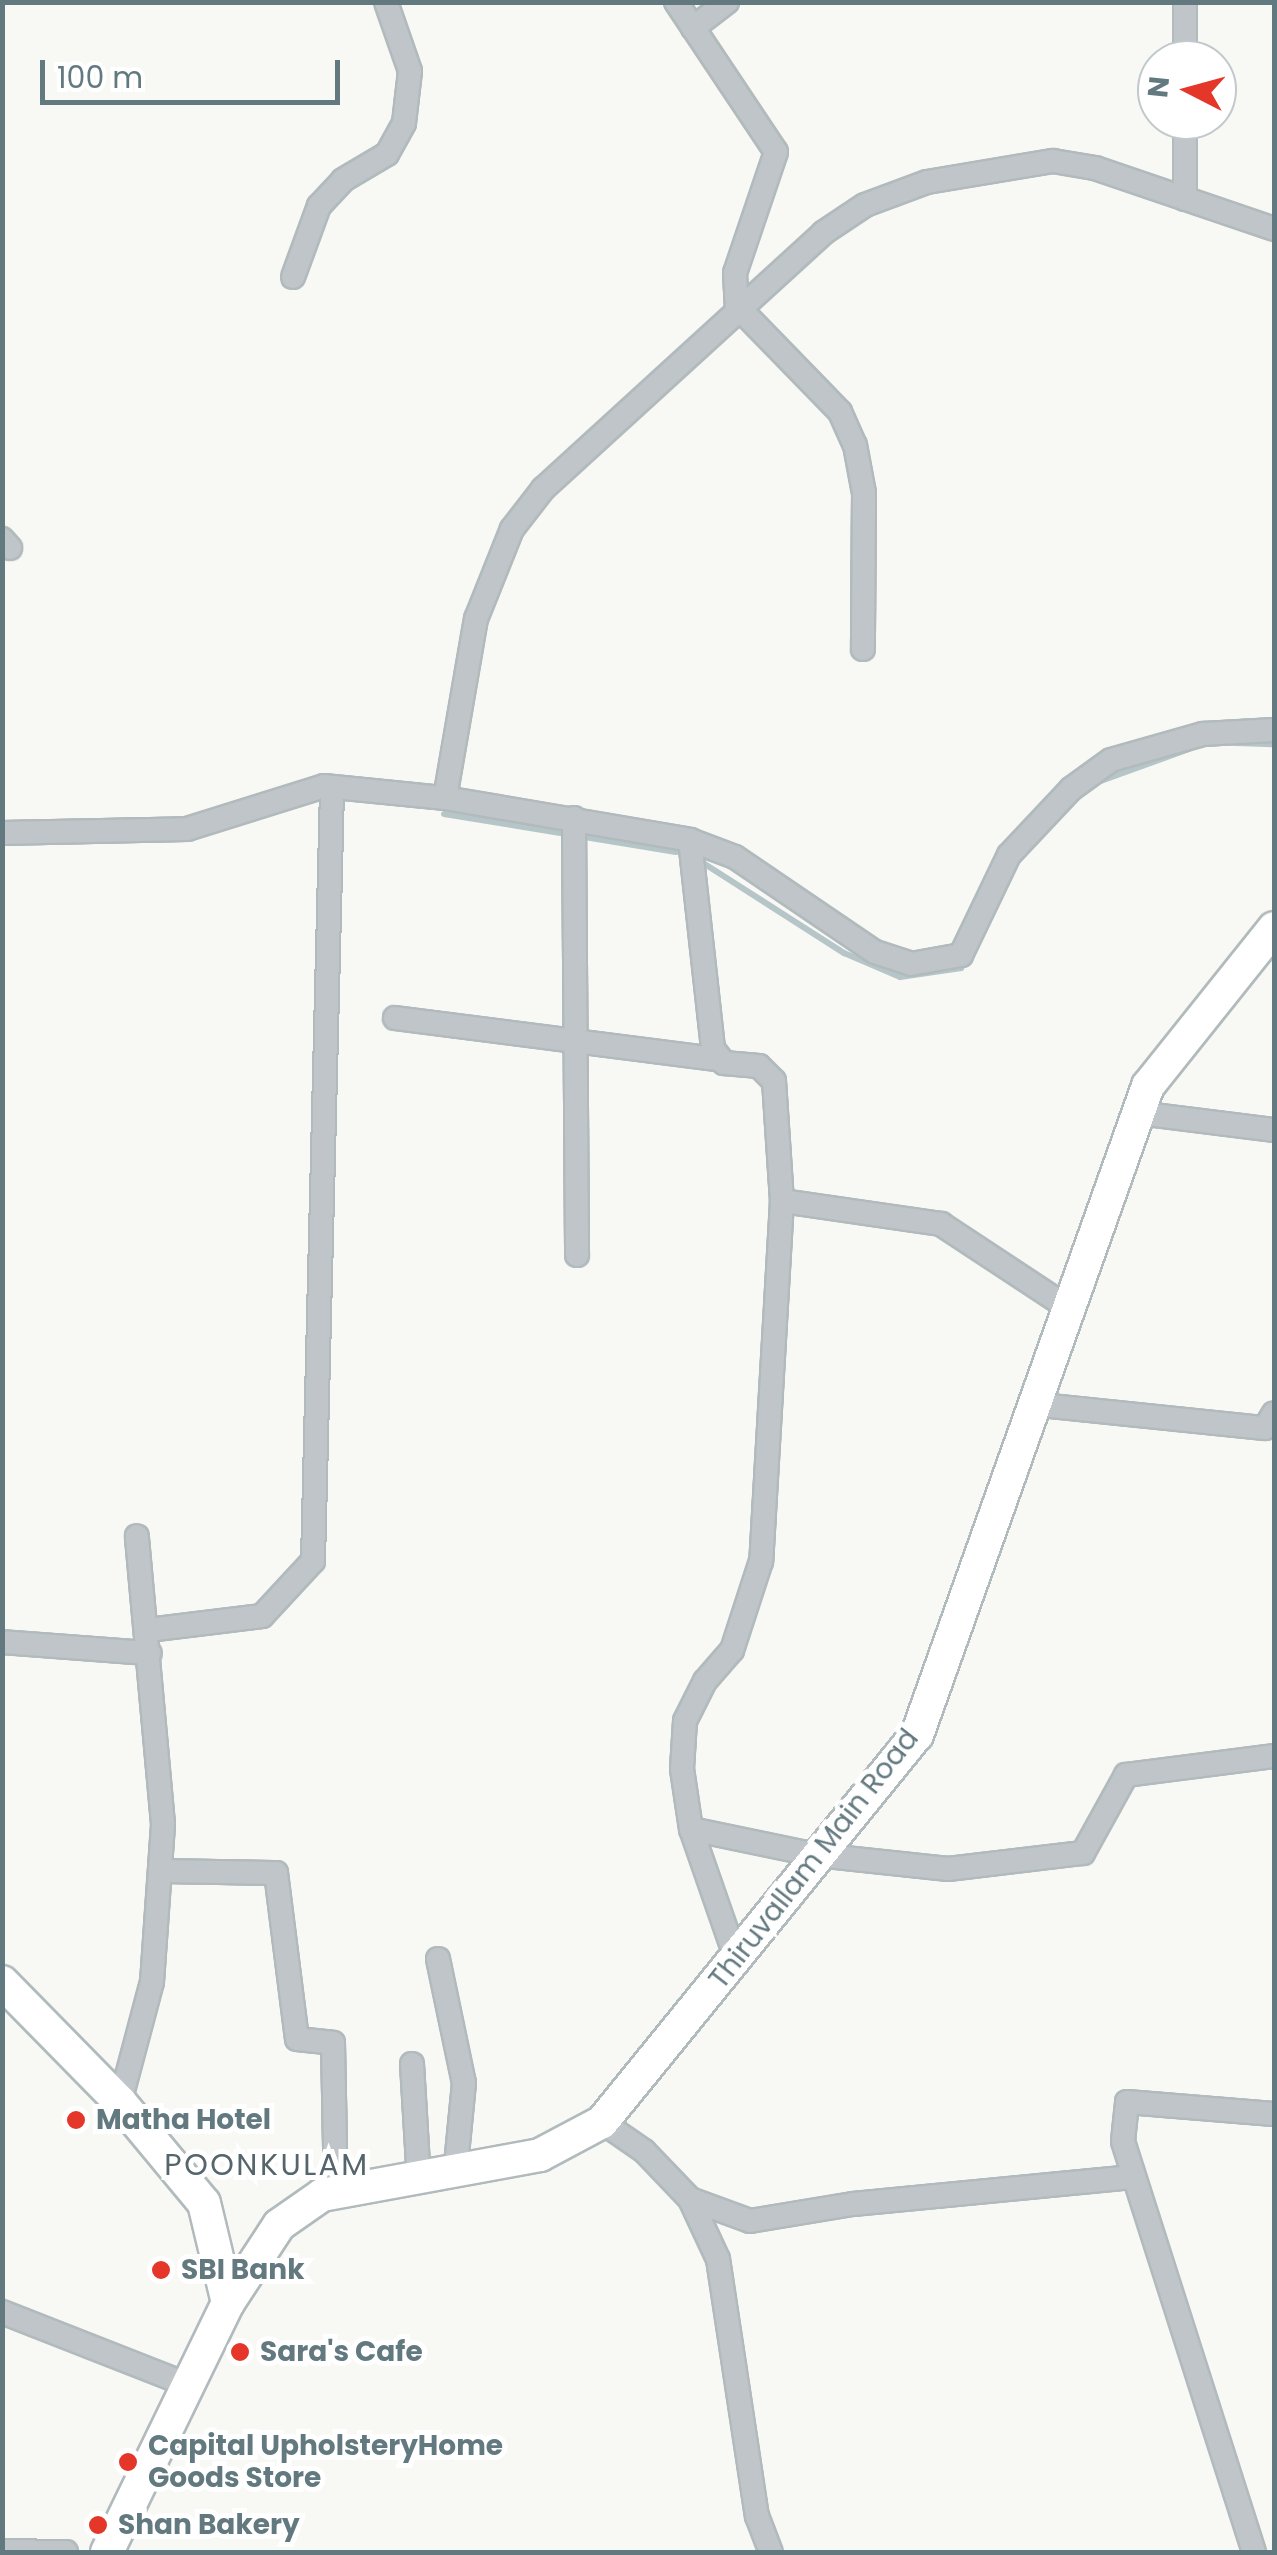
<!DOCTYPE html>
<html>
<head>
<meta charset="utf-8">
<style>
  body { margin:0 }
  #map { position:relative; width:1277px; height:2555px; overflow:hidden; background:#f8f8f5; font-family:Poppins,sans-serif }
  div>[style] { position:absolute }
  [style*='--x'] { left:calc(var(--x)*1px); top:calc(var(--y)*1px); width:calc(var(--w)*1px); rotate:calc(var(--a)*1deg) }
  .stream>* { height:6px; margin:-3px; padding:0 3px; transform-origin:3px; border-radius:3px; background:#b6c6c8 }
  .roads { filter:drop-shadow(2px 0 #b1babc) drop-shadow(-2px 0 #b1babc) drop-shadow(0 2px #b1babc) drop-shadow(0 -2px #b1babc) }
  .street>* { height:22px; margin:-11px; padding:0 11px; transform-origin:11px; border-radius:11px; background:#bfc5c8 }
  .secondary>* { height:32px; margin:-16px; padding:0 16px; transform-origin:16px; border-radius:16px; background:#fff }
  .dots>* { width:28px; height:28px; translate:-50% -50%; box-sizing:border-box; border:5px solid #fff; border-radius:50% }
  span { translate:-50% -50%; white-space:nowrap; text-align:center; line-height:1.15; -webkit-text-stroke:10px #fff; paint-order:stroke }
  .street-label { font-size:28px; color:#637980 }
  .poi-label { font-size:28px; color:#637980; font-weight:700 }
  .left { translate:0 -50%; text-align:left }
  .neighbourhood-label { font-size:30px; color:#55656b; letter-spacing:2.5px }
  .frame { position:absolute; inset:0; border:5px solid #637980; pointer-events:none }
  .north { position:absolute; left:1137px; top:40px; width:100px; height:100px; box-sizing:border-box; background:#fff; border:2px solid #c1c9cc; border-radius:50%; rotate:276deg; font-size:28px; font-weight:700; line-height:40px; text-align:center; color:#637980 }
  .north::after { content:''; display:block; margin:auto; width:35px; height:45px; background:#e43629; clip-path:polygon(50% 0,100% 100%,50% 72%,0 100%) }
  .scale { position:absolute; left:40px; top:60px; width:300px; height:45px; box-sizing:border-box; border:5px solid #637980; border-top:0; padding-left:12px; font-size:30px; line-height:35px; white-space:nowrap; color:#637980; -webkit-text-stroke:8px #fff; paint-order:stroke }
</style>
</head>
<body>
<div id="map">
  <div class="stream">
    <i style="--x:1236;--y:743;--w:38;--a:2"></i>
    <i style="--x:1098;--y:782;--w:97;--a:-19.9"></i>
    <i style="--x:444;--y:814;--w:235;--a:9.3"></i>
    <i style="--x:700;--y:861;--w:171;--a:32.6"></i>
    <i style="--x:844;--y:953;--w:61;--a:23.2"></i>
    <i style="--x:900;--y:977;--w:62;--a:-8.4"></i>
    <i style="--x:961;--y:968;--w:9;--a:-63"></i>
  </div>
  <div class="roads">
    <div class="street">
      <i style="--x:676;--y:2;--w:180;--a:56.3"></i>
      <i style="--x:776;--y:152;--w:128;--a:108.7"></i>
      <i style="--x:735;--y:273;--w:33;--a:87"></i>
      <i style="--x:737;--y:306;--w:148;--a:45.8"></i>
      <i style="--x:840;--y:412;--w:36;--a:66"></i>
      <i style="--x:855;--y:445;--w:49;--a:79.4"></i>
      <i style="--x:864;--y:493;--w:156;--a:90.4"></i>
      <i style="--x:1185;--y:2;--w:58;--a:90"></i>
      <i style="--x:693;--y:28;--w:43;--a:-37.4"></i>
      <i style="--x:1185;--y:120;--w:79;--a:90"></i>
      <i style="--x:293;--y:277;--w:76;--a:-69.9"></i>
      <i style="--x:319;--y:206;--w:35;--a:-47"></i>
      <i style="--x:343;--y:180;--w:51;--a:-30.6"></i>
      <i style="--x:387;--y:154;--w:35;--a:-61"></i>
      <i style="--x:404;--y:123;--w:52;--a:-83.4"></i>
      <i style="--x:410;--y:71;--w:73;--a:-109.2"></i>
      <i style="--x:2;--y:539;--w:12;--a:48"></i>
      <i style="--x:445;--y:798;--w:182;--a:-80.2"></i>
      <i style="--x:476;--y:619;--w:97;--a:-68.2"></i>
      <i style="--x:512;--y:529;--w:51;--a:-52.2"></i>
      <i style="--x:543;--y:489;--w:379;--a:-42.4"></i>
      <i style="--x:823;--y:233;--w:50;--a:-33.7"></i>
      <i style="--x:865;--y:205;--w:66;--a:-20.4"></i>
      <i style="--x:927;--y:182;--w:128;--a:-9.5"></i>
      <i style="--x:1053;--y:161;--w:43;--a:9.5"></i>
      <i style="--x:1095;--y:168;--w:189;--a:18.8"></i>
      <i style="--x:574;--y:818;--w:437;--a:89.6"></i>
      <i style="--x:2;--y:833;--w:185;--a:-1.2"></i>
      <i style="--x:187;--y:829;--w:144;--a:-17.4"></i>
      <i style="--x:324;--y:786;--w:122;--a:5.7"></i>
      <i style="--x:445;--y:798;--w:249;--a:9.7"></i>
      <i style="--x:690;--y:840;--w:48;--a:20.7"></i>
      <i style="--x:735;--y:857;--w:169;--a:34.2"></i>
      <i style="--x:875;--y:952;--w:38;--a:18"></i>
      <i style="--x:911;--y:964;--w:51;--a:-10.2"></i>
      <i style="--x:961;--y:955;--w:111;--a:-64.4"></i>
      <i style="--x:1009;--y:855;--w:91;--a:-46.8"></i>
      <i style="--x:1071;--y:789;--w:49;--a:-35.9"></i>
      <i style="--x:1111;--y:760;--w:96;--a:-15.8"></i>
      <i style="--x:1203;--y:734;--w:71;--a:-3.2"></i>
      <i style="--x:690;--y:840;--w:210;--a:83.7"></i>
      <i style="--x:713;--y:1049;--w:18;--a:52"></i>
      <i style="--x:724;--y:1063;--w:35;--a:5"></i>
      <i style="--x:759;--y:1066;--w:21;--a:45"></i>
      <i style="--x:774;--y:1081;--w:120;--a:86.2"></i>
      <i style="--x:782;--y:1201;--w:361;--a:93.3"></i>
      <i style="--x:761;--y:1561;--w:94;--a:108"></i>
      <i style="--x:732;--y:1650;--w:41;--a:131.1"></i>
      <i style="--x:705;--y:1681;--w:45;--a:116.6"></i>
      <i style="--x:685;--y:1721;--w:48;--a:93.6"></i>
      <i style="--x:682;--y:1769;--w:61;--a:81.5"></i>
      <i style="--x:691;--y:1829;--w:137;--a:70.8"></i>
      <i style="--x:395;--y:1018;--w:323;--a:7.3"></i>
      <i style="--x:1138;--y:1113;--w:137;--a:7.1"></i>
      <i style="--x:782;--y:1201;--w:161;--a:8.2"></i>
      <i style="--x:941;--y:1224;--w:151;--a:33.4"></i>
      <i style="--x:1031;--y:1404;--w:235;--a:5.9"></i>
      <i style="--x:1265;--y:1428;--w:17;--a:-59"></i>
      <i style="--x:148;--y:1630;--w:115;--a:-7"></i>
      <i style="--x:262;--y:1616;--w:75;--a:-47.2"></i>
      <i style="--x:313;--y:1561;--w:774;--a:-88.59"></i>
      <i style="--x:2;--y:1642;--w:148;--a:4.3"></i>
      <i style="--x:691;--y:1829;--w:129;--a:11.7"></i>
      <i style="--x:817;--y:1855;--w:132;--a:6.1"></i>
      <i style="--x:948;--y:1869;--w:136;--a:-6.8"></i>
      <i style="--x:1083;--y:1853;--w:89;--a:-61.1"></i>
      <i style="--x:1126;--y:1775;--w:149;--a:-7.3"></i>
      <i style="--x:160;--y:1871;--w:116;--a:1"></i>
      <i style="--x:276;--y:1873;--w:167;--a:82.8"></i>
      <i style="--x:297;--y:2039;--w:36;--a:6"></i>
      <i style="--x:333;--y:2043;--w:150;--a:88.9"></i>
      <i style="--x:438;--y:1959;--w:127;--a:78.2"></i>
      <i style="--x:464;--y:2083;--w:91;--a:95.6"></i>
      <i style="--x:412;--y:2064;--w:118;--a:86.6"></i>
      <i style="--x:120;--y:2102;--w:124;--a:-75.1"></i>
      <i style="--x:152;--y:1982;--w:158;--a:-86"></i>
      <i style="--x:163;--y:1824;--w:289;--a:-95.2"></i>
      <i style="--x:602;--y:2122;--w:51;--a:34.6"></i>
      <i style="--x:644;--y:2151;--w:66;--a:46.2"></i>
      <i style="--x:690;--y:2199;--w:66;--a:65"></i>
      <i style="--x:718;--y:2259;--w:260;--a:81.4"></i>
      <i style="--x:757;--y:2516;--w:39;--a:69"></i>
      <i style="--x:690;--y:2199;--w:64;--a:20.1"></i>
      <i style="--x:750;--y:2221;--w:104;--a:-9.4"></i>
      <i style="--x:853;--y:2204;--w:281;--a:-5.5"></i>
      <i style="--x:2;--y:2312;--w:200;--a:21.4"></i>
      <i style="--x:2;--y:2551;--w:64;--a:0.9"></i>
      <i style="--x:1254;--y:2552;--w:431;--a:-107.7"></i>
      <i style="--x:1123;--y:2141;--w:39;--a:-84"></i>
      <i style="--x:1127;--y:2102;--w:147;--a:4.7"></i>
    </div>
    <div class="secondary">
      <i style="--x:2;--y:1982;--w:168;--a:45.5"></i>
      <i style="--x:120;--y:2102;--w:131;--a:50.3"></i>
      <i style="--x:204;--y:2203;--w:103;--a:76.5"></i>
      <i style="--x:107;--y:2552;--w:277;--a:-64.1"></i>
      <i style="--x:228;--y:2303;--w:93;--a:-56.8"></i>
      <i style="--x:279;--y:2225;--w:52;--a:-34.9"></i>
      <i style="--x:322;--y:2195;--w:222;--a:-10.4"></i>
      <i style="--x:540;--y:2155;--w:70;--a:-28"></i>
      <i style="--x:602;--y:2122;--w:499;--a:-50.9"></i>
      <i style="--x:917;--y:1735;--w:689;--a:-70.41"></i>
      <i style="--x:1148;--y:1086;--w:202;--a:-51.4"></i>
    </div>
  </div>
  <div class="dots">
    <i style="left:76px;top:2120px;background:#e43629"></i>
    <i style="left:161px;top:2270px;background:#e43629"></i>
    <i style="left:240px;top:2352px;background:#e43629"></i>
    <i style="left:128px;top:2462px;background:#e43629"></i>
    <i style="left:98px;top:2525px;background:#e43629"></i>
  </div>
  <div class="street-label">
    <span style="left:814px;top:1859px;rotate:-52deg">Thiruvallam Main Road</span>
  </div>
  <div class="poi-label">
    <span class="left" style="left:96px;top:2120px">Matha Hotel</span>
    <span class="left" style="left:181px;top:2270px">SBI Bank</span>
    <span class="left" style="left:260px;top:2352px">Sara's Cafe</span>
    <span class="left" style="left:148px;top:2462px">Capital UpholsteryHome<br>Goods Store</span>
    <span class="left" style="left:118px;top:2525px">Shan Bakery</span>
  </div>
  <div class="neighbourhood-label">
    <span style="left:267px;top:2165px">POONKULAM</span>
  </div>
  <div class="frame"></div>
  <div class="north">N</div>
  <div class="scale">100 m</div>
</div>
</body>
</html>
